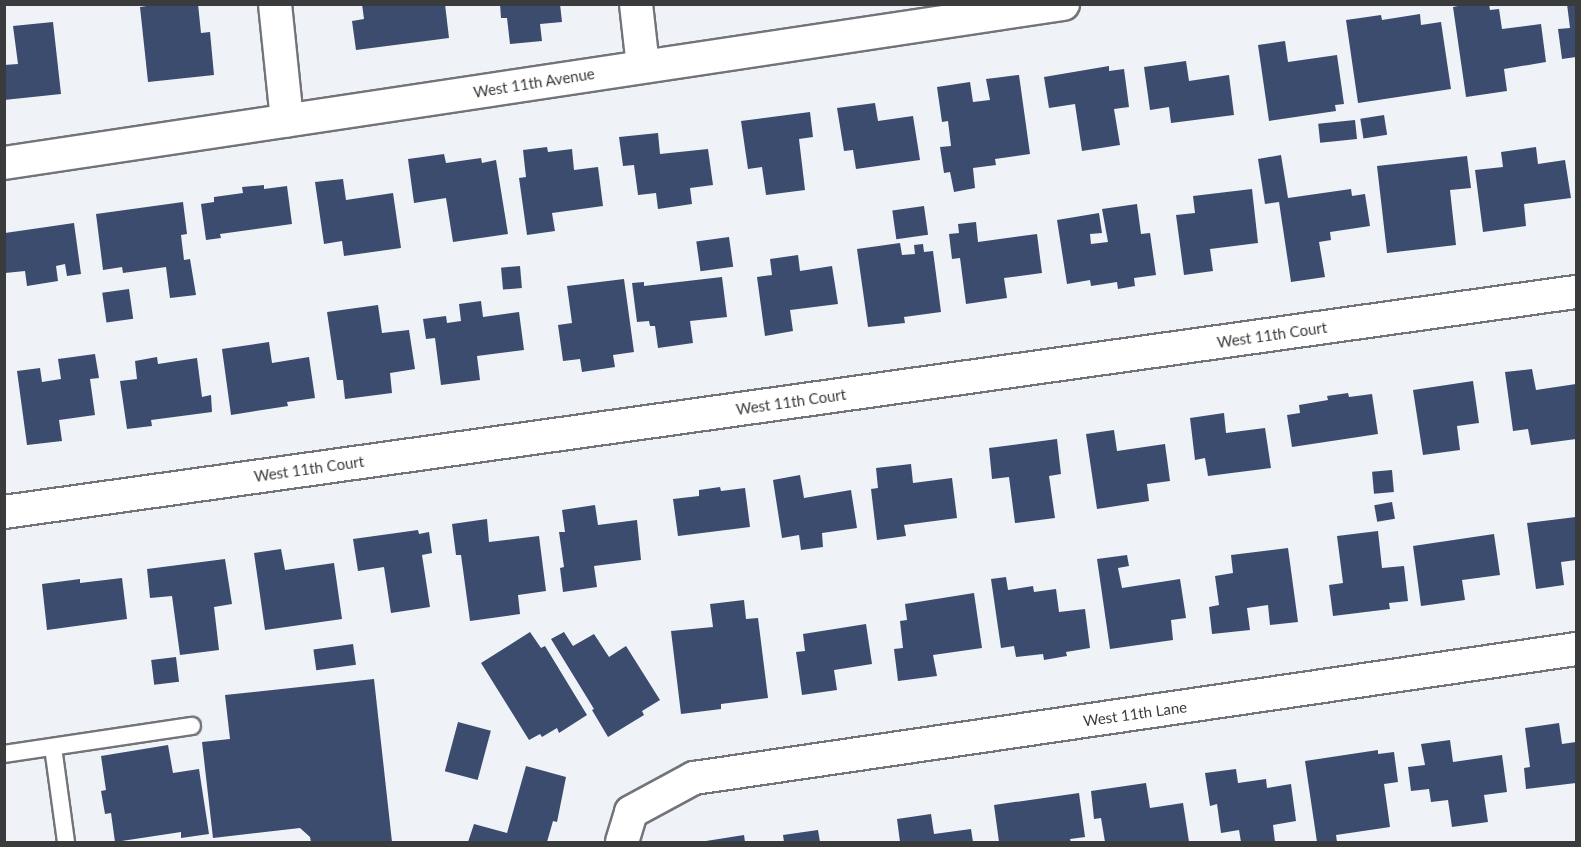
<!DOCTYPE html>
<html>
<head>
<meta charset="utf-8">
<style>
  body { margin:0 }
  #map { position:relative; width:1581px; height:847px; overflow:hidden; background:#eff2f7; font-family:Lato,sans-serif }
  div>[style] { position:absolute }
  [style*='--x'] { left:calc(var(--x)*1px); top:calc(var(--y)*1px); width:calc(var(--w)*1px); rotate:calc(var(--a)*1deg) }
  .building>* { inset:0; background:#3b4c6e; transform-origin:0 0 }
  .roads { filter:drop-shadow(2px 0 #727479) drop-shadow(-2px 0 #727479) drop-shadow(0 2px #727479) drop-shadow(0 -2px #727479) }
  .lane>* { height:16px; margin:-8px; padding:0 8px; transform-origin:8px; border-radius:8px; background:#fff }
  .street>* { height:32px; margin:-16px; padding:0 16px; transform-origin:16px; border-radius:16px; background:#fff }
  span { translate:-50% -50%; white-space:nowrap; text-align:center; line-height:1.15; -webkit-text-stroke:6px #fff; paint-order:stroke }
  .street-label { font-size:15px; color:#3a3b3d }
  .frame { position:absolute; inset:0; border:6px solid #3a3b3d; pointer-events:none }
</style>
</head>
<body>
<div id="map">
  <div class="building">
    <i style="clip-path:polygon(160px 4px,198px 4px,201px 33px,210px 32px,214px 75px,148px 82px,140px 7px)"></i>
    <i style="clip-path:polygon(362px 4px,445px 4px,449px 38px,356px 50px,352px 21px,364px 19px)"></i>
    <i style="clip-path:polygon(500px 4px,560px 4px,562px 22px,540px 24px,542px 41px,510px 44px,507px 18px,501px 18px)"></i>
    <i style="clip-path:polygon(1468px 4px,1489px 4px,1490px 10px,1499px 9px,1502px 29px,1541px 24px,1546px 62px,1504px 69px,1507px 91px,1466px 97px,1453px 7px)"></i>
    <i style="clip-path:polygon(1567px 4px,1576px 4px,1576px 57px,1562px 59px,1558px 29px,1570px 28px)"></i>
    <i style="clip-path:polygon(1420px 14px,1421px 25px,1441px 22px,1451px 89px,1358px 103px,1346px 20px,1381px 15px,1382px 20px)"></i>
    <i style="clip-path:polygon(53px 22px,61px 94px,4px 100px,4px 65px,18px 64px,13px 26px)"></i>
    <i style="clip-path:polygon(1285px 41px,1288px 62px,1337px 55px,1344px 104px,1335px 105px,1336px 111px,1269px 121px,1258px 45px)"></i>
    <i style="clip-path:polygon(1186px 61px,1189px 81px,1229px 75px,1234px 115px,1171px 123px,1169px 107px,1150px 110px,1144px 67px)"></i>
    <i style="clip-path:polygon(1109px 66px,1109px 71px,1124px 69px,1129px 107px,1114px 109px,1120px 145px,1082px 151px,1075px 104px,1049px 108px,1044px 77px)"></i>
    <i style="clip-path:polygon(1019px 75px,1030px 154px,995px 159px,996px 165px,973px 168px,975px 188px,954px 192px,950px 172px,944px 173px,940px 147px,951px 146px,948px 121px,942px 122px,937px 87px,970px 82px,973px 102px,990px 100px,986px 79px)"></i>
    <i style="clip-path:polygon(875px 103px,878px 121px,913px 116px,920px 160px,856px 169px,853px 150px,844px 151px,837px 108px)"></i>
    <i style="clip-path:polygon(810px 112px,813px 137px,799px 139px,805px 190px,766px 195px,762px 167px,748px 169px,741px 121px)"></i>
    <i style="left:1384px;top:115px;width:20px;height:24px;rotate:81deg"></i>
    <i style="left:1355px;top:120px;width:19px;height:37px;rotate:84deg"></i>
    <i style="clip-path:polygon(658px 133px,660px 154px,708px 149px,713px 185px,690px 188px,692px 204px,658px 209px,656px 193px,638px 195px,634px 165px,623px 166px,619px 137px)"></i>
    <i style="clip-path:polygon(547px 147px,548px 152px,572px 149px,574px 170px,598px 167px,603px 206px,552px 213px,555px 231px,527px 235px,519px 178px,526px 177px,523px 150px)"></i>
    <i style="clip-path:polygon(1536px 147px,1538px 164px,1565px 160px,1571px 198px,1524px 204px,1526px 226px,1483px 232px,1475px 170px,1503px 167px,1501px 152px)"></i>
    <i style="clip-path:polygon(444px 154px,446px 163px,481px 158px,482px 163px,496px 160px,508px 234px,453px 242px,446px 198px,414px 203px,408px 159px)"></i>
    <i style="clip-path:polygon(1281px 155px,1288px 198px,1351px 189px,1352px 196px,1365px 194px,1370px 226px,1330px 232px,1331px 240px,1319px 242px,1325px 277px,1291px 282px,1279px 202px,1265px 204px,1258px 159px)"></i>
    <i style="clip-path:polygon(1467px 156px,1471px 188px,1450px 190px,1456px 245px,1387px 253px,1377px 166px)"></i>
    <i style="clip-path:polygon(343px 179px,346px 200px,393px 193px,401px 248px,344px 256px,342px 241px,324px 244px,315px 182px)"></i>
    <i style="clip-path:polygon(264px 185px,264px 189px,287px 186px,292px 224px,220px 234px,221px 238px,206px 240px,201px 204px,214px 202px,214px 197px,243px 193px,242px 187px)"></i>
    <i style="clip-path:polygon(1252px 189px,1258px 243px,1210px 249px,1213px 271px,1184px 275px,1176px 215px,1195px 213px,1193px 196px)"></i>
    <i style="clip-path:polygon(183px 202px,187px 234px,181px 235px,184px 260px,190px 259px,196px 295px,170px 298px,166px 267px,123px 273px,122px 267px,103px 270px,96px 214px)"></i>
    <i style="clip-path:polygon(1137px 204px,1141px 234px,1150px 233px,1156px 275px,1134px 278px,1135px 286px,1118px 289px,1117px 282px,1091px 286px,1090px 280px,1067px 284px,1057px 220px,1099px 213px,1102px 233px,1090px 234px,1091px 244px,1108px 242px,1102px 209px)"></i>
    <i style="left:924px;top:206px;width:29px;height:32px;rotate:82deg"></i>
    <i style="clip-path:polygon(976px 222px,978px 242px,1037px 234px,1042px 273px,1004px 278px,1007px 298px,966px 304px,960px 258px,952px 259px,949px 234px,959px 233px,958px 224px)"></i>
    <i style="clip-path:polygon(74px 223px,81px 274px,67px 276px,65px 264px,56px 266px,58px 281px,27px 286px,25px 271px,5px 273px,5px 233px)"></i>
    <i style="left:729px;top:237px;width:30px;height:33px;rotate:82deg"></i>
    <i style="clip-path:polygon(900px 243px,902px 255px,915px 254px,914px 245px,923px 244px,924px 252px,933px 251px,941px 312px,904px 317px,905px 323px,868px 327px,857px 249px)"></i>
    <i style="clip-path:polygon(798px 255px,800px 271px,832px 266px,838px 304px,790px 310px,793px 331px,765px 336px,757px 277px,772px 275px,770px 259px)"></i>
    <i style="left:520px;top:266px;width:22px;height:19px;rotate:85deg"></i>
    <i style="clip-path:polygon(722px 277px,727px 317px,690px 321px,693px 343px,658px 348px,655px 326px,650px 326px,649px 321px,637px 322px,632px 283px,644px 282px,644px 286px)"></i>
    <i style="clip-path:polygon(624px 279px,634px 352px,613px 355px,615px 367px,582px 372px,580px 359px,563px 361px,558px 325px,572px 323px,567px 286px)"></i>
    <i style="left:129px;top:289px;width:30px;height:27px;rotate:82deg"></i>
    <i style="clip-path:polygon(481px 301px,483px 317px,519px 312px,524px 350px,477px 356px,480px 380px,441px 385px,435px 338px,426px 339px,423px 319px,446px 316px,447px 323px,461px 321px,459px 304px)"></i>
    <i style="clip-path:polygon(378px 305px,382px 333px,409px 330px,415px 369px,390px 373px,392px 393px,345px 399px,343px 380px,337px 380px,327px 312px)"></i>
    <i style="clip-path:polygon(269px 342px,272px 363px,309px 357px,315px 398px,287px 402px,288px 406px,231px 415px,222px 349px)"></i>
    <i style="clip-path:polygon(95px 354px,99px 378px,90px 379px,95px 415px,59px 420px,62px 441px,27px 445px,17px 371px,40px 368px,42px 382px,61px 379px,58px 359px)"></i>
    <i style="clip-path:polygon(157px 357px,158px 364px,197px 358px,202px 397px,211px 395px,212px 412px,151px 420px,152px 426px,127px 429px,120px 381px,137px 379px,135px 361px)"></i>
    <i style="clip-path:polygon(1532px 369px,1536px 390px,1576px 384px,1576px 439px,1531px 445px,1528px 429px,1513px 431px,1505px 372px)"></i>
    <i style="clip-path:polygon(1473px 381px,1479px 423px,1457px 426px,1460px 450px,1423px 455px,1413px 390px)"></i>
    <i style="clip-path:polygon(1348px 393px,1349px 397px,1372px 394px,1378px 434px,1292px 447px,1287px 415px,1300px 413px,1299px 405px,1328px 400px,1327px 396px)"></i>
    <i style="clip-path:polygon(1224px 413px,1226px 433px,1265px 428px,1271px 468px,1208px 476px,1205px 458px,1195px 460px,1190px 418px)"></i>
    <i style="clip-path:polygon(1114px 430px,1117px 451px,1165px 444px,1170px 481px,1147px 484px,1149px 501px,1097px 509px,1086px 434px)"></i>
    <i style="clip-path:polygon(1057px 439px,1061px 474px,1049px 476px,1055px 518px,1015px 523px,1009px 477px,992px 479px,989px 448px)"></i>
    <i style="clip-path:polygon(911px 464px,913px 483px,952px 478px,957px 518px,904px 525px,906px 536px,877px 540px,871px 489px,878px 488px,876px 468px)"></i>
    <i style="left:1392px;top:470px;width:22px;height:20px;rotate:85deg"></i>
    <i style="clip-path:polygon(800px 475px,804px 498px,851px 490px,857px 528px,822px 533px,823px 547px,801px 550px,799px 535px,782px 538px,773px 480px)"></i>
    <i style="clip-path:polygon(720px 487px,721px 491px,745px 488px,750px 527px,678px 536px,673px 499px,699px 496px,699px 490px)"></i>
    <i style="left:1392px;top:502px;width:17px;height:18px;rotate:80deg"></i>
    <i style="clip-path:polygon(595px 505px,598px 525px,637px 520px,641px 560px,594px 566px,597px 587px,563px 592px,560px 568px,564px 567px,559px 532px,565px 532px,562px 510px)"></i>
    <i style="clip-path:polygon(1576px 517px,1576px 560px,1561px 562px,1564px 585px,1536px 589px,1527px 523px)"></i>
    <i style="clip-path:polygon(487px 519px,489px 542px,539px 536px,546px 591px,518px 595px,520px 614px,470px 621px,461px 555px,456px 555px,452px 524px)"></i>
    <i style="clip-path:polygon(418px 530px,419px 534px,429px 532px,432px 553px,422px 555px,430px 607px,391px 613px,384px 567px,358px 571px,353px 539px)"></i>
    <i style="clip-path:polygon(1378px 531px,1382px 568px,1404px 566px,1408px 601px,1389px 603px,1390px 609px,1333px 616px,1329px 585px,1343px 583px,1337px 536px)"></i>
    <i style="clip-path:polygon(1494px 534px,1500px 575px,1462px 580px,1465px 600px,1421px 606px,1413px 546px)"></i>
    <i style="clip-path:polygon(1288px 548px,1298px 622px,1270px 625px,1268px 605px,1247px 608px,1250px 630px,1212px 634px,1209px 607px,1219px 605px,1215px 576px,1233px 573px,1231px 555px)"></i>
    <i style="clip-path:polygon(281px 549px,285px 570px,334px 563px,342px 619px,265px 630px,254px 553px)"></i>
    <i style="clip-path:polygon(1127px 555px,1129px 566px,1118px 568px,1122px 588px,1180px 579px,1186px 618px,1171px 620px,1173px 640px,1110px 649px,1097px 559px)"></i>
    <i style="clip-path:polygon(225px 559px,232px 604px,214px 607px,219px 650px,180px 655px,172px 596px,150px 598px,147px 569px)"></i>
    <i style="clip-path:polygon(1006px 577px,1008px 590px,1033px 586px,1034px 592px,1056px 589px,1059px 612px,1085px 609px,1090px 648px,1066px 652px,1067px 656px,1044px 660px,1043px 654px,1016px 657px,1014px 646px,1001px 648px,991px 579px)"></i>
    <i style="clip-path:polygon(122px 578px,127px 619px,47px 630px,42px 584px,80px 579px,80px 583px)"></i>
    <i style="clip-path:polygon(974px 593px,982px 648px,933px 655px,937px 676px,898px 681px,894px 649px,903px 648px,900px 621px,907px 620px,905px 604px)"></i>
    <i style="clip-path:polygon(744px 600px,746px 619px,758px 618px,768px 698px,721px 704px,721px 709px,681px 714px,671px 631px,713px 627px,710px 604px)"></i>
    <i style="clip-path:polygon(866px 624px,872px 664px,834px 670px,837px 690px,802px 695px,796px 652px,805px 651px,803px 634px)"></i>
    <i style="clip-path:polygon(530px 632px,541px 648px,545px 646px,587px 715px,559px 733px,557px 728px,542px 737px,540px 734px,529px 740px,481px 663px)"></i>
    <i style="clip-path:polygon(564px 632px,573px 646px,594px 634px,609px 657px,626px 646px,660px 700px,642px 711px,644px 715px,608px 737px,592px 710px,594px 709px,551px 639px)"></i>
    <i style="left:353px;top:644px;width:21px;height:40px;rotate:82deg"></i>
    <i style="left:176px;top:657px;width:25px;height:25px;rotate:83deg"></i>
    <i style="clip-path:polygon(374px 679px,392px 842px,311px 842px,310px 837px,300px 828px,213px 838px,202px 742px,230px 739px,225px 695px)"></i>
    <i style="left:458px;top:722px;width:34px;height:51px;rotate:15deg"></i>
    <i style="clip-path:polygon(1559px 723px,1562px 744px,1576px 742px,1576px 783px,1526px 789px,1524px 768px,1530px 767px,1525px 728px)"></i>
    <i style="clip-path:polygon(1450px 740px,1453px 762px,1502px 755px,1507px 792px,1484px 795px,1488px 822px,1452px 827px,1448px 800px,1431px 802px,1429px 789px,1411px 791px,1408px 767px,1425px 765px,1421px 744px)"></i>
    <i style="clip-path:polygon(168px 745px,173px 773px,199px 769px,209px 834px,181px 838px,181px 832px,115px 842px,111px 813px,105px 814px,101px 791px,106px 790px,101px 756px)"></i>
    <i style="clip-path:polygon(1378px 750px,1378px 754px,1394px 752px,1398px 782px,1384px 784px,1390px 827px,1336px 835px,1337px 842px,1317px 842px,1305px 761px)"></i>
    <i style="clip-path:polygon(526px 766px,566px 777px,557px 822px,553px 821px,547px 842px,468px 842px,474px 824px,507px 833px)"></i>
    <i style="clip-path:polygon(1236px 769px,1238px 783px,1266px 779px,1267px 788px,1291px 784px,1296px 821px,1273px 825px,1275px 842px,1241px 842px,1239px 830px,1221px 833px,1217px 804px,1210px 806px,1205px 773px)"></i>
    <i style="clip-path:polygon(1146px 783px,1150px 808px,1183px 803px,1189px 842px,1105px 842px,1101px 818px,1094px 819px,1091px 791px)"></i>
    <i style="clip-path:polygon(1079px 793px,1085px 837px,1070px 839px,1071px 842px,999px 842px,994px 805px)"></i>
    <i style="clip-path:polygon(931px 814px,934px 834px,971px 829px,973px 842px,900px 842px,897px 819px)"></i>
    <i style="clip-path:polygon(818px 830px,820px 842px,784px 842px,783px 835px)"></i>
    <i style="clip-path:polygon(744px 835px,745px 842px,706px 842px,706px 841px)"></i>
  </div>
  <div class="roads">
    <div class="lane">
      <i style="--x:53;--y:747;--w:96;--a:82.2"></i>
      <i style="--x:4;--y:754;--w:190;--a:-8.5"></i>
    </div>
    <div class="street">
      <i style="--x:275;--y:4;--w:117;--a:84.1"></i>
      <i style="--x:636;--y:4;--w:62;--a:83.6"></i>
      <i style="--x:4;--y:163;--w:1071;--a:-8.54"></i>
      <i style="--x:4;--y:512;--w:1587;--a:-7.97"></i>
      <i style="--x:622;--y:842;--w:31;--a:-73"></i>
      <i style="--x:631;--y:812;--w:72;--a:-28.4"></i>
      <i style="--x:694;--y:778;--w:891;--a:-8.32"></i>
    </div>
  </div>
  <div class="street-label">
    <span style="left:534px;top:83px;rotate:-9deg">West 11th Avenue</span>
    <span style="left:1272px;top:335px;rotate:-8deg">West 11th Court</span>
    <span style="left:791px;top:402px;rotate:-8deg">West 11th Court</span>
    <span style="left:309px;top:469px;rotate:-8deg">West 11th Court</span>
    <span style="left:1135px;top:714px;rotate:-8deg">West 11th Lane</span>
  </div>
  <div class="frame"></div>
</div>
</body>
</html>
